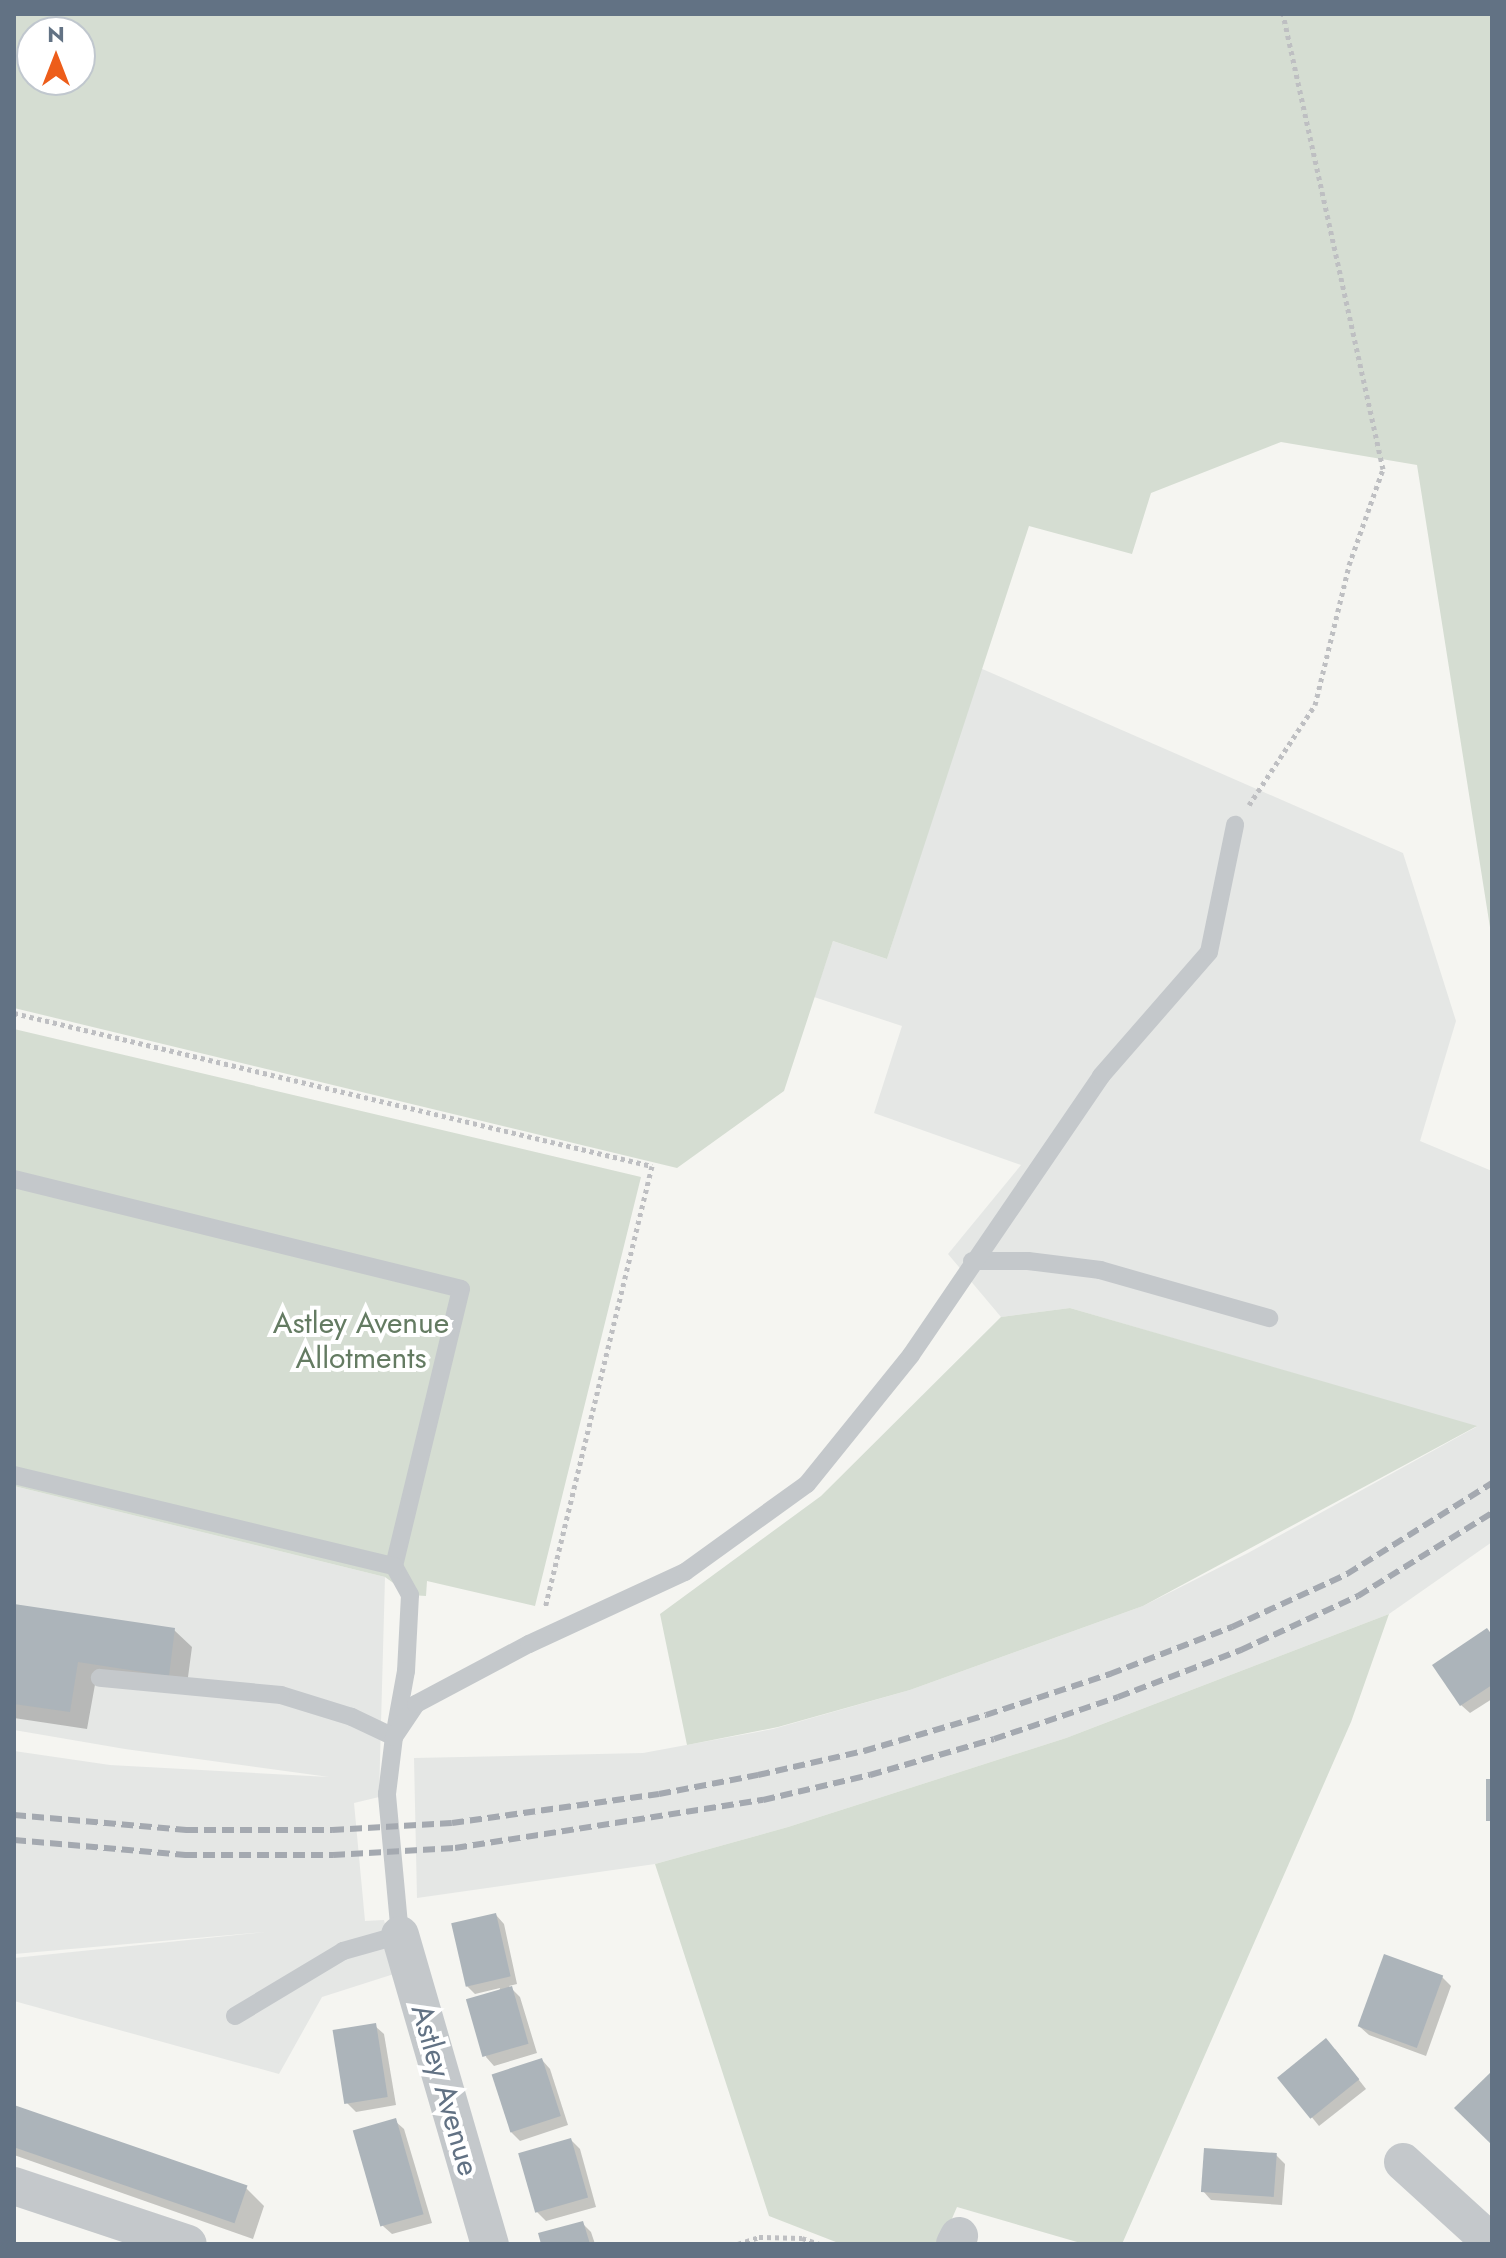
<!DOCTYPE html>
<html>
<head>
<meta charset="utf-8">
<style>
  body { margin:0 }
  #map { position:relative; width:1506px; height:2258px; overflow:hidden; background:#f5f5f1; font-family:Jost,sans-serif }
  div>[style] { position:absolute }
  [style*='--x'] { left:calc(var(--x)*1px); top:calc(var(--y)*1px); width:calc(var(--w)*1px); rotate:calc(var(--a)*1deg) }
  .built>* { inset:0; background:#e5e7e5 }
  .green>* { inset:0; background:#d5ddd2 }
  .shadow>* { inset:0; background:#0003 }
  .building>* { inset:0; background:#acb4ba; transform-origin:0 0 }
  .path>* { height:5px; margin-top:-2.5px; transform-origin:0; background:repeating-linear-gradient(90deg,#bebfc2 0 4px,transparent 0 8px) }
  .lane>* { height:18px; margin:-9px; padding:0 9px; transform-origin:9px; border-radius:9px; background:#c4c8cb }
  .street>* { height:38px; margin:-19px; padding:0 19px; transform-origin:19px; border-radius:19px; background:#c4c8cb }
  .rail>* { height:6px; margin-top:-3px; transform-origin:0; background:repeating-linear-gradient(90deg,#a4a9b0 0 12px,transparent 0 18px) }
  span { translate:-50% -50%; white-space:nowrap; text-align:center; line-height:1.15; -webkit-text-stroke:8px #fff; paint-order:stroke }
  .park-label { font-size:30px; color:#647b62 }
  .street-label { font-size:30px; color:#627284 }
  .frame { position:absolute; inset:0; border:16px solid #627284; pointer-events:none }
  .north { position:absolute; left:16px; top:16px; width:80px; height:80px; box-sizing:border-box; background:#fff; border:2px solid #c0c7ce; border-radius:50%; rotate:0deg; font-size:22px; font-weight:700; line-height:32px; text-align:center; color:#627284 }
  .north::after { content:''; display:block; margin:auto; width:28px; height:36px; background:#ed5d1a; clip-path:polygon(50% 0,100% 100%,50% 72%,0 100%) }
</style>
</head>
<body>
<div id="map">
  <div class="built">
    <i style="clip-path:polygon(980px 668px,1403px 853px,1456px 1021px,1420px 1141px,1492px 1171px,1492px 1542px,1389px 1614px,1066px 1738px,788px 1827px,655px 1864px,417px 1898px,414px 1758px,643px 1753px,773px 1729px,910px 1690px,1143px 1606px,1248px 1553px,1476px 1427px,1070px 1308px,1001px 1317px,948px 1254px,1021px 1165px,874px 1113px,902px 1026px,814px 997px,833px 941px,887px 959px)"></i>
    <i style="clip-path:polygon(14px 1486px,385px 1577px,379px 1797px,354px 1803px,365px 1921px,384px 1920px,397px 1973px,322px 1997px,279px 2074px,14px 2001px,14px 1958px,266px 1932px,14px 1954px,14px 1751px,110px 1765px,329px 1777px,125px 1749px,14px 1730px)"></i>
  </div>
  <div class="green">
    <i style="clip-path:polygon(evenodd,14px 14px,1492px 14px,1492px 940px,1417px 465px,1281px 442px,1151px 493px,1132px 554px,1029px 526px,887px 959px,833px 941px,784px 1091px,677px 1168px,14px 1008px,14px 14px,32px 32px,80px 32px,80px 80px,32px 80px,32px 32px)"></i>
    <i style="clip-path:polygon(14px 1029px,641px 1177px,535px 1606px,427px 1581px,426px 1596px,410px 1595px,385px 1577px,14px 1486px)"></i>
    <i style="clip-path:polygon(1070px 1308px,1477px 1426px,1143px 1606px,910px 1690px,778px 1727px,687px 1745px,660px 1614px,821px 1496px,1001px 1317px)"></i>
    <i style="clip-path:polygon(1389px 1614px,1351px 1722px,1122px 2244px,1084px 2244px,957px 2207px,941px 2244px,841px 2244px,769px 2216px,655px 1864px,788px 1827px,1066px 1738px)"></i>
  </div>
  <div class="shadow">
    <i style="clip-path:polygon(14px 1606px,174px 1630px,192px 1647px,186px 1692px,96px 1679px,87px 1729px,14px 1718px)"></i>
    <i style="clip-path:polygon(1492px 1636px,1492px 1699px,1470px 1713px,1461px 1705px)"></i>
    <i style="clip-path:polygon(496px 1915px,504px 1924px,517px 1984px,509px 1986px,520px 1997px,537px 2053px,494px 2066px,486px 2057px,500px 1988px,475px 1994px,466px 1985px)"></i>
    <i style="clip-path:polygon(1442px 1977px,1451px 1986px,1426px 2056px,1369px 2035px,1360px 2027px)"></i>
    <i style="clip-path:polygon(375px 2026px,384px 2034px,396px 2105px,356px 2112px,347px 2103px)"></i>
    <i style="clip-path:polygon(1335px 2049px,1366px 2089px,1319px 2126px,1279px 2077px)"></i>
    <i style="clip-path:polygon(542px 2060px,550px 2069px,568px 2125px,520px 2141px,511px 2132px)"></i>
    <i style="clip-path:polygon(14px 2107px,246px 2188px,264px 2206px,253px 2239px,14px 2155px)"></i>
    <i style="clip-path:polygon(395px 2121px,404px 2129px,432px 2223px,392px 2234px,383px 2226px)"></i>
    <i style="clip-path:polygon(571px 2140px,580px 2149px,596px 2207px,546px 2221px,537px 2212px)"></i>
    <i style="clip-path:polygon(1276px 2155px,1285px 2164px,1282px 2205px,1211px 2200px,1203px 2191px)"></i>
    <i style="clip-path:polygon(582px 2223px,591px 2232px,595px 2244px,544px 2244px)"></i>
  </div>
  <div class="building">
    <i style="clip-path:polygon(14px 1604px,175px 1628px,169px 1676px,78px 1662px,70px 1712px,14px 1704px)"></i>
    <i style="clip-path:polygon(1487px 1628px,1492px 1635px,1492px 1685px,1460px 1706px,1432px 1665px)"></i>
    <i style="left:1486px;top:1779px;width:6px;height:42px"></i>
    <i style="left:496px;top:1913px;width:65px;height:46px;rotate:77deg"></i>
    <i style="left:1384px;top:1954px;width:63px;height:77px;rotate:20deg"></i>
    <i style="left:512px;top:1986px;width:60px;height:48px;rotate:74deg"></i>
    <i style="left:376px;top:2023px;width:75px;height:44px;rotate:81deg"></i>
    <i style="left:1326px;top:2038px;width:53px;height:63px;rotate:51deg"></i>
    <i style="left:542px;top:2058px;width:61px;height:53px;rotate:72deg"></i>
    <i style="clip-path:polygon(1492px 2071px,1492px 2145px,1454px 2108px)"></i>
    <i style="left:14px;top:2105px;width:247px;height:40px;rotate:19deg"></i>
    <i style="left:396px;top:2118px;width:100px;height:45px;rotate:74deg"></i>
    <i style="left:571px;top:2138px;width:62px;height:55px;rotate:74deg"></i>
    <i style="left:1204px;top:2148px;width:73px;height:44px;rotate:4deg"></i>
    <i style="clip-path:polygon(583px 2221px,590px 2244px,541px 2244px,538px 2233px)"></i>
  </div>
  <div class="path">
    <i style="--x:1249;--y:805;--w:120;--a:-56.6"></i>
    <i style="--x:1315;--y:705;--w:144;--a:-76.3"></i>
    <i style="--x:1349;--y:565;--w:102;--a:-70.5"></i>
    <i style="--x:1383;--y:469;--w:466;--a:-102.4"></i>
    <i style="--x:14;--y:1013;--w:656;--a:13.49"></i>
    <i style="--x:652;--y:1166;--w:454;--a:103.6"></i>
    <i style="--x:738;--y:2244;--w:22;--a:-18"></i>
    <i style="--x:759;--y:2237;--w:43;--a:1.3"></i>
    <i style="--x:802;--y:2238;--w:18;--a:19"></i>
  </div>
  <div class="lane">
    <i style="--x:14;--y:1179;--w:460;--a:13.8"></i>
    <i style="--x:461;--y:1289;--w:285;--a:103.6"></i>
    <i style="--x:394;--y:1566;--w:33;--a:61"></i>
    <i style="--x:410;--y:1595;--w:76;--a:93"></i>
    <i style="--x:406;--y:1671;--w:67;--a:100.3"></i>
    <i style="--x:394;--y:1737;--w:47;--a:-154.5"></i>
    <i style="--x:352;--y:1717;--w:74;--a:-162.8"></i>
    <i style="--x:281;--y:1695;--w:182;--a:-174.6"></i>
    <i style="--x:972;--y:1261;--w:56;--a:0"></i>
    <i style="--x:1028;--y:1261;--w:73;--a:7.1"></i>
    <i style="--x:1100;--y:1270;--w:176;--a:15.9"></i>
    <i style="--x:14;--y:1475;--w:391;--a:13.5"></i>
    <i style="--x:235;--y:2016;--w:126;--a:-31"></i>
    <i style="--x:343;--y:1951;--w:59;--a:-15.7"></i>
    <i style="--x:400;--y:1935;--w:142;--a:-95.3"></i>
    <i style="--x:387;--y:1794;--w:57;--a:-83"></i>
    <i style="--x:394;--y:1737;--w:40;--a:-56"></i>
    <i style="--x:416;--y:1704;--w:128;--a:-28"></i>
    <i style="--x:529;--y:1644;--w:172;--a:-24.8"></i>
    <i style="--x:685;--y:1572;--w:150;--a:-35.8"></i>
    <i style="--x:807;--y:1484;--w:166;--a:-51.1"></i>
    <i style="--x:911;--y:1355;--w:338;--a:-55.7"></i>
    <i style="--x:1101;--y:1076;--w:164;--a:-48.9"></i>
    <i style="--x:1209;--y:952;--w:130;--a:-78.4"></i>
  </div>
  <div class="street">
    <i style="--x:400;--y:1935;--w:322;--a:73.8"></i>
    <i style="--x:1403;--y:2162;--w:120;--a:42.3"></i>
    <i style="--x:14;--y:2186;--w:183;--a:18.4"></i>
    <i style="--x:955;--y:2244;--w:9;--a:-63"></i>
  </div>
  <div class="rail">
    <i style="--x:14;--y:1815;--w:173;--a:5"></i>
    <i style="--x:186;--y:1830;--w:146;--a:0"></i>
    <i style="--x:332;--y:1830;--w:120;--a:-3.3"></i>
    <i style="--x:452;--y:1823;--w:209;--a:-8"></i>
    <i style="--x:659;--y:1794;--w:101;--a:-10.9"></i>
    <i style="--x:758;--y:1775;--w:109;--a:-12.8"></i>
    <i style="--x:864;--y:1751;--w:127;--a:-16.4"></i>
    <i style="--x:986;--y:1715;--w:131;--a:-18.3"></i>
    <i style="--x:1110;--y:1674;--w:131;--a:-21.1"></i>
    <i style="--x:1232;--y:1627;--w:127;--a:-24.7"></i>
    <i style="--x:1347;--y:1574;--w:171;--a:-32.1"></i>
    <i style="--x:14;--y:1840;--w:172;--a:5"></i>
    <i style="--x:185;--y:1855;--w:148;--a:0"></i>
    <i style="--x:333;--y:1855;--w:122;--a:-3.3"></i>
    <i style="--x:455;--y:1848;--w:312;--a:-8.9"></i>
    <i style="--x:763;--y:1800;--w:110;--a:-13.2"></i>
    <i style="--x:870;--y:1775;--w:129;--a:-16.2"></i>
    <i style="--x:994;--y:1739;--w:131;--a:-18.7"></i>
    <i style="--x:1118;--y:1697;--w:132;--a:-20.9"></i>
    <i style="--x:1241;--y:1650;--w:129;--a:-24.8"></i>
    <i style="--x:1358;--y:1596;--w:158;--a:-31.8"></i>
  </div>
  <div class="park-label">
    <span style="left:361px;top:1340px">Astley Avenue<br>Allotments</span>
  </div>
  <div class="street-label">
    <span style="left:445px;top:2090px;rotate:74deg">Astley Avenue</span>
  </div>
  <div class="frame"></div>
  <div class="north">N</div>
</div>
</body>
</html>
